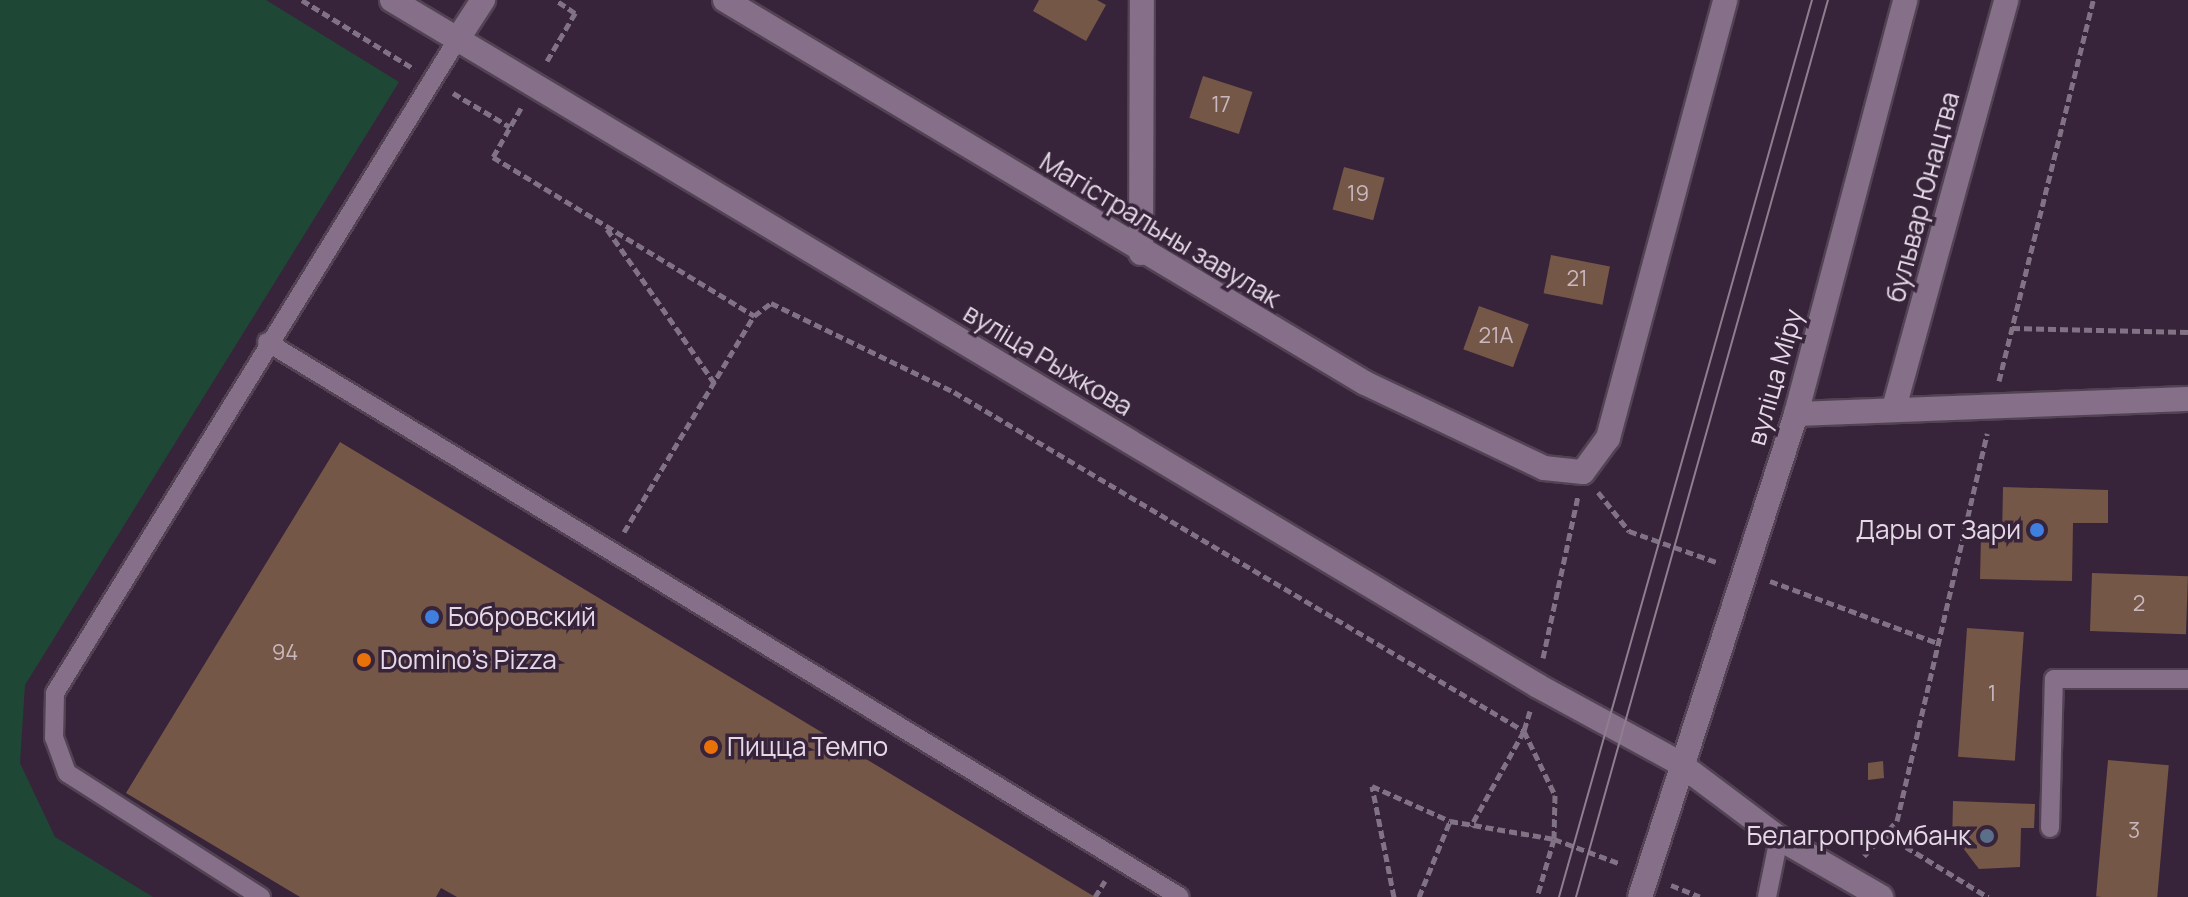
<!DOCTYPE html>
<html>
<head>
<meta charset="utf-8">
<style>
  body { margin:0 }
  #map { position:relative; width:2188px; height:897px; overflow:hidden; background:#37243a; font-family:Manrope,sans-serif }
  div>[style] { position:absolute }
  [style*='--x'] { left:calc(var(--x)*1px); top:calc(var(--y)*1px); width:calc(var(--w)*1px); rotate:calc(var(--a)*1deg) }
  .green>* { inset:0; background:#1e4735 }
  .building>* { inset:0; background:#755747; transform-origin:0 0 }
  .path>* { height:5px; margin-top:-2.5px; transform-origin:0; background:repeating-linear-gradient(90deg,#827285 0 8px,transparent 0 12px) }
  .roads { filter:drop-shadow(2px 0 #524254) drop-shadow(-2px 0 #524254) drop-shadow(0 2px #524254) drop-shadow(0 -2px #524254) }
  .lane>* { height:18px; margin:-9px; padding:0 9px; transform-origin:9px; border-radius:9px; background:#856f89 }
  .street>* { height:24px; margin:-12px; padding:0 12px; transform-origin:12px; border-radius:12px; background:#856f89 }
  .secondary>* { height:24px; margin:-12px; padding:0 12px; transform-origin:12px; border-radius:12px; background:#856f89 }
  .tram>* { height:2px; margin:-1px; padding:0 1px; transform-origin:1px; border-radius:1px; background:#8e7e90 }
  .dots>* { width:22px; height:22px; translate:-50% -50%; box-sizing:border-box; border:4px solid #37243a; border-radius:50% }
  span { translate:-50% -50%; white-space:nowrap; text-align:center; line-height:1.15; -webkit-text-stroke:7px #37243a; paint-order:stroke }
  .number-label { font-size:22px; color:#c9b8bf }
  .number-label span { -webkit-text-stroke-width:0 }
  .street-label { font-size:26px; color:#e5d9e7 }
  .poi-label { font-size:26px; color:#e5d9e7 }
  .right { translate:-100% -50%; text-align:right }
  .left { translate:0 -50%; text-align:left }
</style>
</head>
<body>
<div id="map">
  <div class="green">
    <i style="clip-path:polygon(0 0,266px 0,399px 82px,25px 685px,20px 763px,55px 837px,153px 897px,0 897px)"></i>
  </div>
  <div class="building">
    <i style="clip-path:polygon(1039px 0,1097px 0,1106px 5px,1086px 41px,1033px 11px)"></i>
    <i style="left:1203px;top:76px;width:52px;height:44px;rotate:18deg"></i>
    <i style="left:1344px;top:167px;width:42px;height:44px;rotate:15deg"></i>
    <i style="left:1551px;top:255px;width:60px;height:39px;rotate:11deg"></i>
    <i style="left:1479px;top:306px;width:53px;height:46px;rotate:20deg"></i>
    <i style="clip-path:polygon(340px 442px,1095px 897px,457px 897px,441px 888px,436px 897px,300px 897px,126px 793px)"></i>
    <i style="clip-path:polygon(2003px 487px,2108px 490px,2108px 523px,2073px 523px,2072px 581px,1980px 579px,1981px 536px,2002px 537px)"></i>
    <i style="left:2092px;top:573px;width:96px;height:58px;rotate:2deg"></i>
    <i style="left:1967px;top:628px;width:57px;height:129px;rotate:4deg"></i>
    <i style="left:2108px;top:760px;width:61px;height:137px;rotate:5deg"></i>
    <i style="clip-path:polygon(1883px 761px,1884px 778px,1868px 780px,1868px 763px)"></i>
    <i style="clip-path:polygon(1953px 801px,2035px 804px,2034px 828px,2021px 828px,2020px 867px,1979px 869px,1960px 844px,1952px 846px)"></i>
  </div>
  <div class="path">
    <i style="--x:302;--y:0;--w:132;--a:31.6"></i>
    <i style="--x:547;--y:61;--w:56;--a:-59.7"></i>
    <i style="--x:575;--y:13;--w:23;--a:-146"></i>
    <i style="--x:453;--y:93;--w:66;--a:30.8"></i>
    <i style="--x:521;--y:108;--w:56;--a:119.7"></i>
    <i style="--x:493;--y:157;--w:306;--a:31.3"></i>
    <i style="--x:607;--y:229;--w:189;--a:55.1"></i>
    <i style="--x:2012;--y:328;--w:176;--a:1.3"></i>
    <i style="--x:1999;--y:381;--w:392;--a:-76.1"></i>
    <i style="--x:1598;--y:492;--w:50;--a:51.5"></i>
    <i style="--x:1629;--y:531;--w:96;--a:19.6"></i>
    <i style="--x:624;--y:532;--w:252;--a:-59"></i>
    <i style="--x:754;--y:316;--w:21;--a:-37"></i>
    <i style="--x:771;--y:303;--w:203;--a:25.9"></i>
    <i style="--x:954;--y:392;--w:663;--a:30.74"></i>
    <i style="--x:1524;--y:731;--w:109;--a:119.2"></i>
    <i style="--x:1770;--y:581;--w:179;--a:20.3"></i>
    <i style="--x:1543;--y:658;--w:166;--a:-77.8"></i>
    <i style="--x:1530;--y:711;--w:21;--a:107"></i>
    <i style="--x:1524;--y:731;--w:71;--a:64.2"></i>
    <i style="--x:1555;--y:795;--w:44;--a:91.3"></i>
    <i style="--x:1554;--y:839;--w:60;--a:106.3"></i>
    <i style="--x:1885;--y:834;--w:121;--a:31.5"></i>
    <i style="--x:1864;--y:856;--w:48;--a:-46.7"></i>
    <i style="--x:1897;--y:821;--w:398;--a:-76.9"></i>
    <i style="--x:1671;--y:885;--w:31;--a:22"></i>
    <i style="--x:1095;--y:897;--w:19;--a:-58"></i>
    <i style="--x:1394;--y:897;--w:113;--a:-101.2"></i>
    <i style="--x:1372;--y:786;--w:85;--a:24.2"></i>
    <i style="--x:1450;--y:821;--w:106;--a:9.8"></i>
    <i style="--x:1554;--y:839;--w:72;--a:20.5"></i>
    <i style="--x:1419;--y:897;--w:82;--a:-67.8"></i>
  </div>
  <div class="roads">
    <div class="lane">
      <i style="--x:267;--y:342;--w:1068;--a:31.29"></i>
      <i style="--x:2050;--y:828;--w:149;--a:-88.5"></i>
      <i style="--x:2054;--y:679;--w:134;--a:0"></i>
      <i style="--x:261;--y:897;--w:230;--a:-147.4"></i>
      <i style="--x:67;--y:773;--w:37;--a:-110"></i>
      <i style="--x:54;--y:738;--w:45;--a:-88.7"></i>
      <i style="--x:55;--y:693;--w:767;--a:-58.38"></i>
      <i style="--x:1767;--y:897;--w:60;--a:-78.5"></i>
    </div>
    <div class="street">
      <i style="--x:725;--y:0;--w:746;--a:30.9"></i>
      <i style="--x:1365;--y:383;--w:198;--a:25.4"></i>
      <i style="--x:1544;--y:468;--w:39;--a:6"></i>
      <i style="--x:1583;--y:472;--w:42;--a:-53.7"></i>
      <i style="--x:1608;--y:438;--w:453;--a:-75"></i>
      <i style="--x:457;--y:40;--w:48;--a:-57"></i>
      <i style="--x:1141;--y:253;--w:253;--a:-89.8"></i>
      <i style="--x:1894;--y:408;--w:423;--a:-74.6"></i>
    </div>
    <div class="secondary">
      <i style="--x:392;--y:0;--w:1336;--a:30.9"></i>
      <i style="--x:1538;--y:686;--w:161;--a:28.6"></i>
      <i style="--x:1679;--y:763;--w:125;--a:36.9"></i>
      <i style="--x:1779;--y:838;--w:118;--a:30"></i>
      <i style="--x:1796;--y:414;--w:392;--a:-2.2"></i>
      <i style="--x:1640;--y:897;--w:508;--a:-72.1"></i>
      <i style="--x:1796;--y:414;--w:428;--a:-75.2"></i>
    </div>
  </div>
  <div class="tram">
    <i style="--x:1559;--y:897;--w:932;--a:-74.25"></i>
    <i style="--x:1576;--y:897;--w:932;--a:-74.31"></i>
  </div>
  <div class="dots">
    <i style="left:2037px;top:530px;background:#3f7fe0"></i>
    <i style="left:432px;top:617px;background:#3f7fe0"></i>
    <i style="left:364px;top:660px;background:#e8710a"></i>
    <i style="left:711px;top:747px;background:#e8710a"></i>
    <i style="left:1987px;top:836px;background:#5c6f8a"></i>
  </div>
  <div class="number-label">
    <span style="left:1221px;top:105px">17</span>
    <span style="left:1358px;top:194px">19</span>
    <span style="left:1577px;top:279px">21</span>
    <span style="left:1496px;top:336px">21А</span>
    <span style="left:2139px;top:604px">2</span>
    <span style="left:285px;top:653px">94</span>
    <span style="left:1992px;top:694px">1</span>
    <span style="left:2134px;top:831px">3</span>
  </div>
  <div class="street-label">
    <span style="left:1923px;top:197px;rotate:-75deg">бульвар Юнацтва</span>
    <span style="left:1160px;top:230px;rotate:31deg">Магістральны завулак</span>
    <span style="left:1048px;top:360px;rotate:31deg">вуліца Рыжкова</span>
    <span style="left:1775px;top:377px;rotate:-74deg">вуліца Міру</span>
  </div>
  <div class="poi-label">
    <span class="right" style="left:2021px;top:530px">Дары от Зари</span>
    <span class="left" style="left:448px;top:617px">Бобровский</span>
    <span class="left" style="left:380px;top:660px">Domino's Pizza</span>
    <span class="left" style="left:727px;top:747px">Пицца Темпо</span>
    <span class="right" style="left:1971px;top:836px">Белагропромбанк</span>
  </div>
</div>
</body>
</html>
